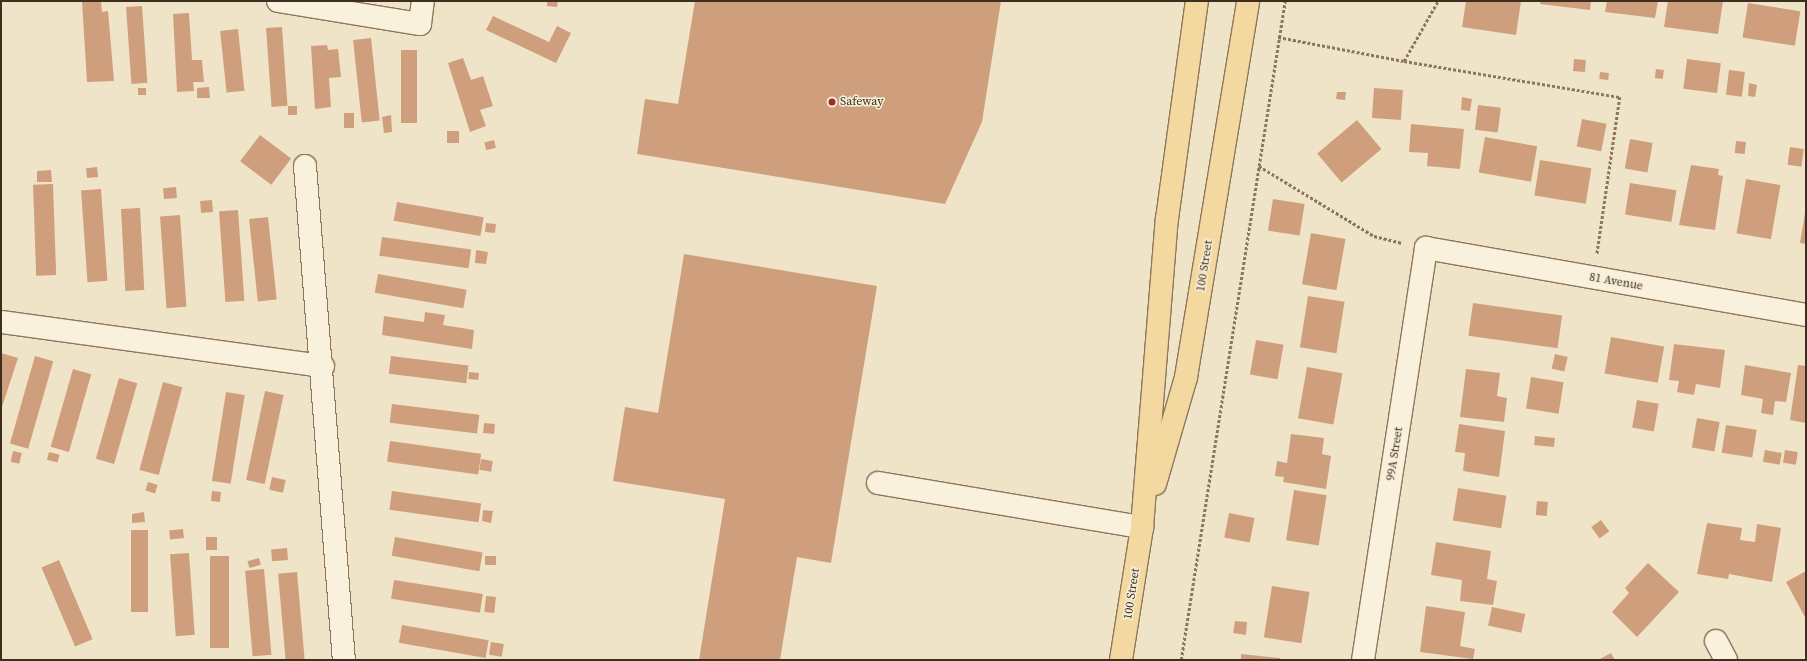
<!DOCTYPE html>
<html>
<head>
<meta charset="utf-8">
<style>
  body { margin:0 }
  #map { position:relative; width:1807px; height:661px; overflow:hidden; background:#f0e4c8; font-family:"Source Serif 4",serif }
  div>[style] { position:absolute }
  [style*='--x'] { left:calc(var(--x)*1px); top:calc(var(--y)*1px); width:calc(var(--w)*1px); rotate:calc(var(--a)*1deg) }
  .building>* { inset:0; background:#cf9f7d; transform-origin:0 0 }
  .path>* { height:2.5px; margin-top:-1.25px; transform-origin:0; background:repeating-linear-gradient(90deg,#8d765c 0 3px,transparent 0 5px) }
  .roads { filter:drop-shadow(1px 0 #8d765c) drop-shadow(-1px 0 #8d765c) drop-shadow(0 1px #8d765c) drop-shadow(0 -1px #8d765c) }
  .minor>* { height:22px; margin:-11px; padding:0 11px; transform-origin:11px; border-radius:11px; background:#faf1dc }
  .major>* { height:22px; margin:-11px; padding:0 11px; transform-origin:11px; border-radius:11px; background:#f3d9a0 }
  .dots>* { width:11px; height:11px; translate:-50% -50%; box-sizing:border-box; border:2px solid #f7eed8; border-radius:50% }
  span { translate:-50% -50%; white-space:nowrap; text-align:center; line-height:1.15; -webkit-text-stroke:3px #f7eed8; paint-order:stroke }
  .poi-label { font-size:12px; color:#3d2e20 }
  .left { translate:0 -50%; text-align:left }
  .street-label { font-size:12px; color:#3d2e20 }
  .frame { position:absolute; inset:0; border:2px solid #3d2e20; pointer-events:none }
</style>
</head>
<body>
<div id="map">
  <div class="building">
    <i style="clip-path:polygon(82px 1px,101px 1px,102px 12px,108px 11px,114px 81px,87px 82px)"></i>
    <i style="clip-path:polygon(547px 1px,558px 1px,557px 7px,547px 6px)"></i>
    <i style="clip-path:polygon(695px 1px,1001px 1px,982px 122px,945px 204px,637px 154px,645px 99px,678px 104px)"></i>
    <i style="clip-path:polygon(1466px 1px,1521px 1px,1516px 35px,1462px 27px)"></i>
    <i style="clip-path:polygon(1541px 1px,1591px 1px,1590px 10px,1540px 4px)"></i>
    <i style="clip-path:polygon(1607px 1px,1658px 1px,1655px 18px,1605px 12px)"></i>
    <i style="clip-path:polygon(1668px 1px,1723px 1px,1718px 34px,1664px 27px)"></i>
    <i style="left:1748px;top:3px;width:53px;height:35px;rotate:9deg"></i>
    <i style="left:142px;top:6px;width:77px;height:16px;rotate:86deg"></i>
    <i style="clip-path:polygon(189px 13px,192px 60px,202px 60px,204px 82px,193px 82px,194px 91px,177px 92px,173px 14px)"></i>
    <i style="clip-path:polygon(493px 16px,549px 42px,557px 26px,571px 33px,556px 63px,486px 30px)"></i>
    <i style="left:282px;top:27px;width:79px;height:16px;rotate:86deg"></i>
    <i style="left:238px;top:29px;width:62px;height:18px;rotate:84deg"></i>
    <i style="left:371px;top:38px;width:83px;height:18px;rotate:84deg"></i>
    <i style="clip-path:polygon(327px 45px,328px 50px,338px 49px,341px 77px,329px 78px,331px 107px,315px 109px,311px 46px)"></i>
    <i style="left:401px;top:50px;width:16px;height:73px"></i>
    <i style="clip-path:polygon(463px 58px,471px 80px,483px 76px,493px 106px,480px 110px,486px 126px,470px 132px,448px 63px)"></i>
    <i style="left:1574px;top:59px;width:12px;height:12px;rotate:5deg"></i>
    <i style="left:1687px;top:59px;width:34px;height:30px;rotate:7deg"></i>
    <i style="left:1656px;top:69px;width:8px;height:9px;rotate:7deg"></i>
    <i style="left:1729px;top:70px;width:16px;height:25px;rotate:7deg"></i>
    <i style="left:1600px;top:72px;width:9px;height:7px;rotate:6deg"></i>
    <i style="clip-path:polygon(1749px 83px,1757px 85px,1755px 97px,1748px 96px)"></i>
    <i style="clip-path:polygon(209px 87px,210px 98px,197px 98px,197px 88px)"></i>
    <i style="left:138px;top:88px;width:8px;height:7px"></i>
    <i style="left:1374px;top:88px;width:29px;height:30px;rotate:4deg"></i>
    <i style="clip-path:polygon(1337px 92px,1346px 92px,1345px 100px,1336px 99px)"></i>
    <i style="clip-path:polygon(1462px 97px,1472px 99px,1470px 111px,1461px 110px)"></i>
    <i style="left:1478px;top:105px;width:23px;height:25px;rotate:7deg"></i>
    <i style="left:288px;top:106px;width:9px;height:9px"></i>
    <i style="left:344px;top:113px;width:10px;height:15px"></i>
    <i style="clip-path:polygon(391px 115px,392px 132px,384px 133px,382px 117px)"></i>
    <i style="left:1582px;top:119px;width:25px;height:28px;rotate:11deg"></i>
    <i style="left:1357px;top:120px;width:38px;height:52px;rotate:50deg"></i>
    <i style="clip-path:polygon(1411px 124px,1464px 129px,1460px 169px,1427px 166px,1428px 153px,1409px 152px)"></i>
    <i style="left:447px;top:131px;width:12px;height:12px"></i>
    <i style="left:260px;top:135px;width:39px;height:33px;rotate:37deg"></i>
    <i style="left:1485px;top:137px;width:53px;height:36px;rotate:10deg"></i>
    <i style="left:1630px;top:139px;width:23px;height:30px;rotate:10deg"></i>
    <i style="left:494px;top:140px;width:8px;height:10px;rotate:76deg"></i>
    <i style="left:1736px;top:141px;width:10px;height:12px;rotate:6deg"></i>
    <i style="left:1790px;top:147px;width:14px;height:18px;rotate:8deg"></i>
    <i style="left:1540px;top:160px;width:52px;height:36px;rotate:9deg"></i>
    <i style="clip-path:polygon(1691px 165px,1719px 169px,1718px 175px,1723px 176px,1715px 230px,1679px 225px)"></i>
    <i style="left:97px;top:167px;width:10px;height:11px;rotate:84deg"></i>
    <i style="clip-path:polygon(51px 170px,52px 182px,37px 182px,37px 171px)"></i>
    <i style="left:1746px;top:179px;width:35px;height:55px;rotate:10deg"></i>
    <i style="left:1630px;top:183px;width:47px;height:32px;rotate:9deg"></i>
    <i style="left:53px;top:184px;width:91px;height:20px;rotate:88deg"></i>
    <i style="left:176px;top:187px;width:11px;height:13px;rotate:85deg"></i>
    <i style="left:101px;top:189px;width:92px;height:20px;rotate:86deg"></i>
    <i style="left:1273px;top:199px;width:32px;height:32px;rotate:9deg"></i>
    <i style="left:212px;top:200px;width:12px;height:12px;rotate:85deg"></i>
    <i style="left:397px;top:202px;width:88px;height:19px;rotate:10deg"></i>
    <i style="clip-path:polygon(1806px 207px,1806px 244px,1800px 243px)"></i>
    <i style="left:140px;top:208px;width:82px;height:19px;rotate:87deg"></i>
    <i style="left:238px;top:210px;width:91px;height:19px;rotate:86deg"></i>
    <i style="left:180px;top:215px;width:92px;height:20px;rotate:86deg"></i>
    <i style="left:268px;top:217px;width:83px;height:19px;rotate:84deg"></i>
    <i style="left:486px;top:223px;width:10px;height:9px;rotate:6deg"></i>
    <i style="left:1311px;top:233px;width:35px;height:52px;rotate:10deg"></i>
    <i style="left:382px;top:237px;width:90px;height:19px;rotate:8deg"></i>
    <i style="clip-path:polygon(476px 250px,488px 252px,486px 264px,475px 263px)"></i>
    <i style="clip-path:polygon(684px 254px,877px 286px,831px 563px,797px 557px,780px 660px,699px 660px,725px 499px,613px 481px,625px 407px,658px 413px)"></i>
    <i style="left:378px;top:274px;width:90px;height:19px;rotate:10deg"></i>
    <i style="left:1308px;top:296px;width:37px;height:52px;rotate:9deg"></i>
    <i style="left:1473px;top:303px;width:90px;height:33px;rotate:8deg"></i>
    <i style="clip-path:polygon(425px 312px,445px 315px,443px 325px,474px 330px,472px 349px,382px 335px,384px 316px,424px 322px)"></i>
    <i style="left:1611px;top:337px;width:54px;height:37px;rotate:10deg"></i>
    <i style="left:1256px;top:340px;width:28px;height:35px;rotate:10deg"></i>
    <i style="clip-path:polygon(1674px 344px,1725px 350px,1720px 388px,1696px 384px,1694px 395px,1677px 392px,1679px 381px,1669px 380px)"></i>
    <i style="clip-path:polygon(1px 353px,18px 358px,1px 410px)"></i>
    <i style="left:1555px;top:354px;width:13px;height:15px;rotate:13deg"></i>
    <i style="left:35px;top:356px;width:19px;height:91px;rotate:16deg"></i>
    <i style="left:391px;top:356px;width:78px;height:18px;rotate:7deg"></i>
    <i style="clip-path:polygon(1745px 365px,1791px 373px,1786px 402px,1775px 401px,1773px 415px,1761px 413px,1763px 399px,1741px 395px)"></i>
    <i style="clip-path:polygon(1798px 365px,1806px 366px,1806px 423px,1790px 420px)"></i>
    <i style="left:1307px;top:367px;width:36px;height:52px;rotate:10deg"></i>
    <i style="left:73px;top:369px;width:19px;height:81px;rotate:16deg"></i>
    <i style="clip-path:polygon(1466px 369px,1500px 373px,1497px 396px,1507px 398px,1504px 422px,1460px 417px)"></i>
    <i style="left:469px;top:372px;width:10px;height:7px;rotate:6deg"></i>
    <i style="left:1531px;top:377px;width:33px;height:32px;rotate:9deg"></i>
    <i style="left:119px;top:378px;width:19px;height:84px;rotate:16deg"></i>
    <i style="left:163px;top:382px;width:20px;height:91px;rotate:15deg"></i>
    <i style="left:265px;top:391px;width:19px;height:91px;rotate:12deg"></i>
    <i style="left:226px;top:392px;width:19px;height:90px;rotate:9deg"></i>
    <i style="left:1637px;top:400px;width:22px;height:28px;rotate:10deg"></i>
    <i style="left:392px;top:404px;width:88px;height:19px;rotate:7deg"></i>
    <i style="left:1697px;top:418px;width:23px;height:30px;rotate:10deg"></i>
    <i style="left:484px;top:423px;width:11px;height:10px;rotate:5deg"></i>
    <i style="clip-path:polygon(1459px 424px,1505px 431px,1499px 477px,1463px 471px,1465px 453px,1455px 452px)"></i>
    <i style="left:1726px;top:425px;width:31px;height:28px;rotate:9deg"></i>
    <i style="clip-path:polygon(1291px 434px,1324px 438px,1322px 454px,1331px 456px,1326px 489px,1283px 482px,1284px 477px,1275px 476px,1277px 461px,1287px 463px)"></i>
    <i style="left:1535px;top:436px;width:20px;height:9px;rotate:6deg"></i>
    <i style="left:390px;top:441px;width:92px;height:21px;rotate:8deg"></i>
    <i style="left:1765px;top:450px;width:17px;height:12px;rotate:10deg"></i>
    <i style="left:1785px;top:450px;width:13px;height:13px;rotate:9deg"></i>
    <i style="left:13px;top:451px;width:9px;height:11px;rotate:13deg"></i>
    <i style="left:49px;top:452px;width:11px;height:8px;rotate:15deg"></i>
    <i style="left:481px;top:459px;width:12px;height:11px;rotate:9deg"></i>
    <i style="left:272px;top:477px;width:14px;height:13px;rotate:12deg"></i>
    <i style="left:148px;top:482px;width:10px;height:9px;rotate:17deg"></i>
    <i style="left:1458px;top:488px;width:49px;height:33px;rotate:9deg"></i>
    <i style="left:1294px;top:490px;width:33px;height:51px;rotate:9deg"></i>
    <i style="left:212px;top:491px;width:9px;height:10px;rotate:6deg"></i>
    <i style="left:392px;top:491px;width:90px;height:19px;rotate:8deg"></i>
    <i style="left:1537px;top:501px;width:11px;height:14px;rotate:5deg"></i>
    <i style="clip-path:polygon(483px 510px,493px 511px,491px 523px,482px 521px)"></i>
    <i style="clip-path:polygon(144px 512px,145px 522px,132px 523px,132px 514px)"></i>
    <i style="left:1229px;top:513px;width:26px;height:25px;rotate:11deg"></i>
    <i style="left:1601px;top:520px;width:14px;height:12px;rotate:54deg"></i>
    <i style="clip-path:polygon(1707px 523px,1742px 528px,1740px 540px,1755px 542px,1757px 524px,1781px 528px,1772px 582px,1729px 574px,1728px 579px,1697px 574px)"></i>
    <i style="left:183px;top:529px;width:9px;height:14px;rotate:84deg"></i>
    <i style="left:131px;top:530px;width:17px;height:82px"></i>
    <i style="left:217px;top:537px;width:13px;height:11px;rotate:90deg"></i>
    <i style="left:395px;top:537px;width:89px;height:19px;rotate:10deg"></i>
    <i style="clip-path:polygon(1436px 542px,1491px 551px,1487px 579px,1497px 581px,1493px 605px,1460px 601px,1462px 580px,1431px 575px)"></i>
    <i style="left:287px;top:548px;width:12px;height:16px;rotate:85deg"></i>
    <i style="left:189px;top:553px;width:82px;height:19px;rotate:86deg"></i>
    <i style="left:210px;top:556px;width:19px;height:92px"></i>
    <i style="left:485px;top:556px;width:11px;height:9px"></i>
    <i style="left:259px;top:558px;width:7px;height:12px;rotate:74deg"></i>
    <i style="left:59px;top:560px;width:86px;height:19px;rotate:67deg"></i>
    <i style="clip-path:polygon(1648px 563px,1679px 592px,1637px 637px,1612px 612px,1629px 593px,1625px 588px)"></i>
    <i style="left:264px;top:569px;width:86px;height:19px;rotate:85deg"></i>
    <i style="clip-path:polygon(1806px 571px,1806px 619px,1786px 582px)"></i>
    <i style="left:297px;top:572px;width:88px;height:19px;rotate:85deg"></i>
    <i style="left:394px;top:580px;width:90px;height:19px;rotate:9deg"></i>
    <i style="left:1272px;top:586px;width:38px;height:52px;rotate:9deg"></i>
    <i style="left:486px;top:596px;width:10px;height:16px;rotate:6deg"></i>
    <i style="clip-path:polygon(1426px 606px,1465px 612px,1460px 646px,1475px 649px,1473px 659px,1420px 652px)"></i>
    <i style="left:1492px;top:607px;width:34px;height:19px;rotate:12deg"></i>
    <i style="clip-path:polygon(1235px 621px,1247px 622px,1246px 635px,1233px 633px)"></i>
    <i style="left:402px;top:625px;width:88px;height:18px;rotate:10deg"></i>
    <i style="left:491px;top:642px;width:13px;height:13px;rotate:9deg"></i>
    <i style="clip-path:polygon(1611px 653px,1615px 660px,1601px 660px,1600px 659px)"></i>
    <i style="clip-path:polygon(1241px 654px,1280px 658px,1280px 660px,1241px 660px)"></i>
  </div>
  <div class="path">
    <i style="--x:1278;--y:37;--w:128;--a:10.8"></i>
    <i style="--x:1404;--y:61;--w:69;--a:-60.5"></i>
    <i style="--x:1404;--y:61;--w:219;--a:9.5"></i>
    <i style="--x:1620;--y:97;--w:159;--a:98.3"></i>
    <i style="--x:1259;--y:166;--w:135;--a:31.3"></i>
    <i style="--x:1374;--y:236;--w:29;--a:14"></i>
    <i style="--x:1181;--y:660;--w:667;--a:-81.03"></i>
  </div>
  <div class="roads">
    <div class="minor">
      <i style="--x:278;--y:1;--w:144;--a:9.2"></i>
      <i style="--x:420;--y:24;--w:23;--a:-83"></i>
      <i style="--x:305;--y:166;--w:496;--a:85.5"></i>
      <i style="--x:1;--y:322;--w:325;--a:7.8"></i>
      <i style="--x:878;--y:483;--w:268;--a:9.5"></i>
      <i style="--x:1716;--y:641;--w:21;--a:62"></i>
      <i style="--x:1363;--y:660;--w:417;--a:-81.3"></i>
      <i style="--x:1426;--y:248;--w:386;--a:10"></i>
    </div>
    <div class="major">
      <i style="--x:1155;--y:484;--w:111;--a:-73.8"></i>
      <i style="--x:1186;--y:377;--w:381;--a:-80.6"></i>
      <i style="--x:1121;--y:660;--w:135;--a:-81"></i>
      <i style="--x:1142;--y:527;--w:309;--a:-85.4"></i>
      <i style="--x:1167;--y:219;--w:220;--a:-82.2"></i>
    </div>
  </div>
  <div class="dots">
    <i style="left:832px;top:102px;background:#9e2a2b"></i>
  </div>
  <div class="poi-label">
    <span class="left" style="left:840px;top:102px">Safeway</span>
  </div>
  <div class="street-label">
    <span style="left:1205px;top:266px;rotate:-81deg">100 Street</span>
    <span style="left:1616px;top:282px;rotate:10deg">81 Avenue</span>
    <span style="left:1395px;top:454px;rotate:-81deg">99A Street</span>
    <span style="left:1132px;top:594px;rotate:-81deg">100 Street</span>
  </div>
  <div class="frame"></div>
</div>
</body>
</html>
